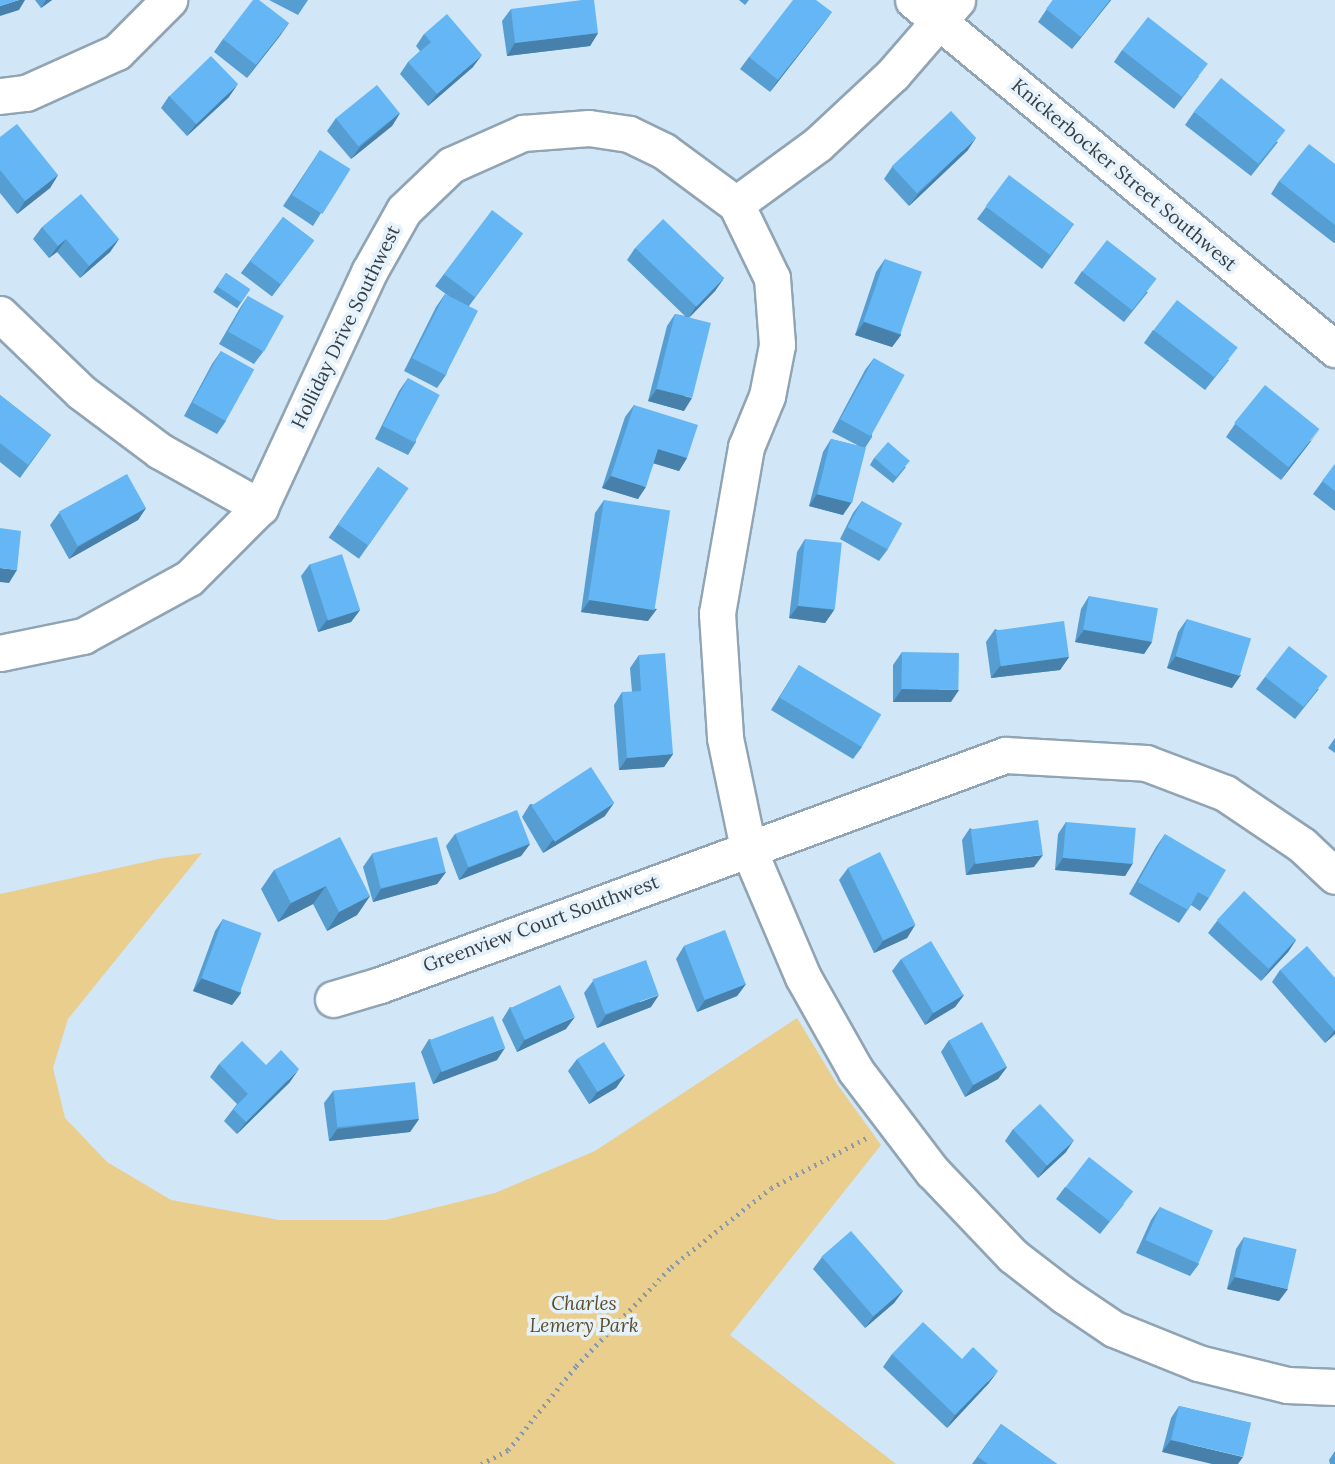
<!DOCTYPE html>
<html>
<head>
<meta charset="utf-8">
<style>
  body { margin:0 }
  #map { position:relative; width:1335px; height:1464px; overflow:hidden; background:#d1e6f6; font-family:Lora,serif }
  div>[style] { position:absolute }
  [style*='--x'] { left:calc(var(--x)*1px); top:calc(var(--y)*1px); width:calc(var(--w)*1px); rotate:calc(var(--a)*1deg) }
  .green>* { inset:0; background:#e9ce8e }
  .path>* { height:4.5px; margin-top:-2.25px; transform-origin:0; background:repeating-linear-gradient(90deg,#8a99a5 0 2px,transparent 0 7px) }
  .roads { filter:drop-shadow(2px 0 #91a4b3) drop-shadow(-2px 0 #91a4b3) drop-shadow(0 2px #91a4b3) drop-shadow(0 -2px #91a4b3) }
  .minor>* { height:35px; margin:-17.5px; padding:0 17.5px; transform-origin:17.5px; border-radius:17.5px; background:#fff }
  .wall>* { inset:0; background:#569dd2; transform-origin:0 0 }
  .shaded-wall>* { inset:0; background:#4680ab }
  .building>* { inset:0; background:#64b7f4; transform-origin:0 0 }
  span { translate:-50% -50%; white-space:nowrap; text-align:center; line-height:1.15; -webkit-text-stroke:7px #e5f2fb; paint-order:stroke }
  .street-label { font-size:19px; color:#363e45 }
  .park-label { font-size:19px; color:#5e4e27; font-style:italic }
</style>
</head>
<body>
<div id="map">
  <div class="green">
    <i style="clip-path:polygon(202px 853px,68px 1019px,53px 1068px,65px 1118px,107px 1162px,171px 1200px,279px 1220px,385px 1220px,495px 1193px,595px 1151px,797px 1018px,837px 1084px,881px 1145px,730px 1335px,896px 1464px,0 1464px,0 894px,163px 858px)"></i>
  </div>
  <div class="path">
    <i style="--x:481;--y:1464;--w:30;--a:-27"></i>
    <i style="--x:508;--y:1450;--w:108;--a:-51"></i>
    <i style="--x:576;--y:1366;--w:137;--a:-46.2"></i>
    <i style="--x:671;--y:1267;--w:127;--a:-38.3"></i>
    <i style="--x:771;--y:1188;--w:110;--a:-27.7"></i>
  </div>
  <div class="roads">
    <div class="minor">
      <i style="--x:913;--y:0;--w:548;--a:39.59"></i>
      <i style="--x:0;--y:96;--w:26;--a:-7"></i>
      <i style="--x:26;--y:93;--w:100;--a:-24.3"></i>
      <i style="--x:117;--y:52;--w:74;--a:-45"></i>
      <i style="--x:736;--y:204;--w:102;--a:-36.2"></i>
      <i style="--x:818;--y:144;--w:103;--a:-43"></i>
      <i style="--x:893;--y:74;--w:98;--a:-49.1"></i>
      <i style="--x:0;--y:314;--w:112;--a:43.9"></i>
      <i style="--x:81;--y:392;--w:99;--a:36.8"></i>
      <i style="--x:160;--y:451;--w:115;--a:29.2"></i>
      <i style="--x:0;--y:653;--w:85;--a:-11.6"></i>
      <i style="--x:83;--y:636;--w:121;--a:-28.7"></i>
      <i style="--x:189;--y:578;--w:100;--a:-45"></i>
      <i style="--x:260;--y:507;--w:259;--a:-65.1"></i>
      <i style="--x:369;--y:272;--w:71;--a:-60.6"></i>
      <i style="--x:404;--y:210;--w:65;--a:-43.8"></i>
      <i style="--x:451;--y:165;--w:79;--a:-24"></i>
      <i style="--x:523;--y:133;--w:66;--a:-4.3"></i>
      <i style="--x:589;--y:128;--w:40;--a:8.5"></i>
      <i style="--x:629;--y:134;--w:39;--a:26"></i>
      <i style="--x:664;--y:151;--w:89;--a:36.4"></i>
      <i style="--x:736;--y:204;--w:82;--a:64.1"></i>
      <i style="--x:772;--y:278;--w:67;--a:85.7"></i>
      <i style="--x:777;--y:345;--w:52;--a:101.1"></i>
      <i style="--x:767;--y:396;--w:55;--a:112.4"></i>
      <i style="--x:746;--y:447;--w:169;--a:99.9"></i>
      <i style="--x:717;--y:613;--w:125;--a:86.3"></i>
      <i style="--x:725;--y:738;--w:112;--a:78.2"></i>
      <i style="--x:748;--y:848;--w:140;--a:66.9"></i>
      <i style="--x:803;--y:977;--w:108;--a:60.6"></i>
      <i style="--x:856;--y:1071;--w:126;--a:52.8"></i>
      <i style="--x:932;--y:1171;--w:117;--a:46.4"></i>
      <i style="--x:1013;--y:1256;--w:66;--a:37.6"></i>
      <i style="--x:1065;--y:1296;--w:59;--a:34"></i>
      <i style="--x:1114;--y:1329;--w:91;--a:22"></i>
      <i style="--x:1198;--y:1363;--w:92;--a:13.9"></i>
      <i style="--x:1287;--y:1385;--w:48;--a:2.4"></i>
      <i style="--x:333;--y:999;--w:49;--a:-16.6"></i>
      <i style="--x:380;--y:985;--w:666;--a:-20.2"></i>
      <i style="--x:1005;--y:755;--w:141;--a:3.2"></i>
      <i style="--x:1146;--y:763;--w:85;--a:20.8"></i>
      <i style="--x:1225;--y:793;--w:93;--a:34"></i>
      <i style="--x:1302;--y:845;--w:45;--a:43.2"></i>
    </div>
  </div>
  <div class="wall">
    <i style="clip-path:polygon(35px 0,52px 0,41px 8px)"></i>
    <i style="clip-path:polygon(269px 0,308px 0,298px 15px)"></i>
    <i style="clip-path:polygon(739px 0,749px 0,745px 5px)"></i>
    <i style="clip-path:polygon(1053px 0,1111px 0,1072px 49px,1038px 22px)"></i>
    <i style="clip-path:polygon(511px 9px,598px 33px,590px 46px,507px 56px,502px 21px)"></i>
    <i style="clip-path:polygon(832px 12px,770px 92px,740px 69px,749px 57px)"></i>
    <i style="clip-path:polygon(289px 23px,247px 78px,214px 52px,223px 39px)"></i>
    <i style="clip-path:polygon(424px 34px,473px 67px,428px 106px,400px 74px,408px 62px,420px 51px,416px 46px)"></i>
    <i style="clip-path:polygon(1122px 50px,1199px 76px,1174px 109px,1114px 62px)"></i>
    <i style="clip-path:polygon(169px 96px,229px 97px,187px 136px,161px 108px)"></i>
    <i style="clip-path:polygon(1194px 112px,1278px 142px,1251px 176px,1185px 125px)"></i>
    <i style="clip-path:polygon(400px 113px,392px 126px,351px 159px,327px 131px,336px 118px)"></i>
    <i style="clip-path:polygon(0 137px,58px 175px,50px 188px,17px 214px,0 193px)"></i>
    <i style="clip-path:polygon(320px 150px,321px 213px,313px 226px,283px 206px)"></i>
    <i style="clip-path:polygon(968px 150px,909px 206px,884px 179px,892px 167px)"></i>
    <i style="clip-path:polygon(1335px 164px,1335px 242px,1334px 243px,1271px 194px,1279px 181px)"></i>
    <i style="clip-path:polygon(986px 207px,1074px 224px,1042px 269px,977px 219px)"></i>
    <i style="left:283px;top:217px;width:39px;height:70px;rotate:37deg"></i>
    <i style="clip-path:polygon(42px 227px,119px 239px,110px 252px,80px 278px,57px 252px,49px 258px,33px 239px)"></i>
    <i style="clip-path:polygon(523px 233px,469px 306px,446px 375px,437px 388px,404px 371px,436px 307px,445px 294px,450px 297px,435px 286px,444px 274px)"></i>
    <i style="clip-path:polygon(635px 248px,724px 278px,715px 291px,689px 317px,684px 411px,648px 401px,667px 326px,675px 314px,685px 316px,627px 260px)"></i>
    <i style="clip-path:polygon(885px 259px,901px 335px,892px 347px,855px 335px,876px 272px)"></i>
    <i style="clip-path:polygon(1082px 271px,1148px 292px,1124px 322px,1074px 283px)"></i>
    <i style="left:226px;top:273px;width:29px;height:23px;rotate:34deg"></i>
    <i style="clip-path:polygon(248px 296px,263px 352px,254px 364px,219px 344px,240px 308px)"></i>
    <i style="clip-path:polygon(1153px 330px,1229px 360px,1205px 390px,1144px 343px)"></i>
    <i style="clip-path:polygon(221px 351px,226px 421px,217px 434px,184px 416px,212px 364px)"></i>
    <i style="clip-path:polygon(874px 358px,872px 437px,865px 448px,843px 515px,809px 506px,823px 452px,831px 439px,859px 446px,832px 432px,865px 370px)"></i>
    <i style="clip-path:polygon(408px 378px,416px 442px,408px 455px,375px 439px,399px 391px)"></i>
    <i style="clip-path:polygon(0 395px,51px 435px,20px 478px,0 462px)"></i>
    <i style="clip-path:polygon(634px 405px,687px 458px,679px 471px,654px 463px,638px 499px,602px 488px,625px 417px)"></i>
    <i style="clip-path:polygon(1235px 424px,1311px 441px,1281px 480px,1226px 437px)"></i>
    <i style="clip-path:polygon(874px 458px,906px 467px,893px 483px,870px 465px)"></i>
    <i style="clip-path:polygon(1335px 464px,1335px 511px,1313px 494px)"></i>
    <i style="left:378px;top:467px;width:37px;height:86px;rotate:35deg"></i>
    <i style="clip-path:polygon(604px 500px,648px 621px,581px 612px,595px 513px)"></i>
    <i style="clip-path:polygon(862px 501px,888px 549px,879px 561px,840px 539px,853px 513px)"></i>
    <i style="clip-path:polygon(146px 508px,138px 520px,69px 559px,50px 525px,59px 513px)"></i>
    <i style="clip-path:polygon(805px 539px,834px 610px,825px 623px,789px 618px,797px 552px)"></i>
    <i style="clip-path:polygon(310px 564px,360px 610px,351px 622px,318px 632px,301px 576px)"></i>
    <i style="clip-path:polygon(1089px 596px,1152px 642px,1144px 654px,1075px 642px,1081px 609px)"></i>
    <i style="clip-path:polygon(1187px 619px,1232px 688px,1167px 668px,1178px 632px)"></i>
    <i style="clip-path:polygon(995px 629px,1069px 657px,1060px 670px,991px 678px,986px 642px)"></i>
    <i style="clip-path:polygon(902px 652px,951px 702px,893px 702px,893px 665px)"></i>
    <i style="clip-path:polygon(639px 655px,673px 754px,664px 767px,619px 770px,614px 705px,622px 692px,632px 692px,630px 668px)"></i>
    <i style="clip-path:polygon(799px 665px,862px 747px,853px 759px,771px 710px)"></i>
    <i style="clip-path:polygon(1265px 677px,1319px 689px,1295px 719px,1256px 689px)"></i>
    <i style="clip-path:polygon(1335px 738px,1335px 753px,1328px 748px)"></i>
    <i style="clip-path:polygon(530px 804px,605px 816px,543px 853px,522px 817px)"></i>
    <i style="clip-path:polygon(1066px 822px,1133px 863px,1125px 876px,1055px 870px,1058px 834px)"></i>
    <i style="clip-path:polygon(970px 828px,1034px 867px,966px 875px,962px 840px)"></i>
    <i style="clip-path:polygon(455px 834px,530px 844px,521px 856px,459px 880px,446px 846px)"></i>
    <i style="clip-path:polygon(1165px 834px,1209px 898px,1200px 911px,1191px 905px,1179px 923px,1129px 894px,1156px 847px)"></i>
    <i style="clip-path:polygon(372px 854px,446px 872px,437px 884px,373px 902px,363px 867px)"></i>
    <i style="clip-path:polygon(848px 868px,915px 925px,907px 938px,874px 953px,839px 880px)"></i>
    <i style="clip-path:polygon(274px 870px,370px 896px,357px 915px,327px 931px,313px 904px,278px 922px,261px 889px)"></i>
    <i style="clip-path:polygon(223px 919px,241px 993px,232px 1005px,193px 991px,215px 931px)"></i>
    <i style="clip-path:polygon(1217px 921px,1296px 940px,1288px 952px,1261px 981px,1208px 933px)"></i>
    <i style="clip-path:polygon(684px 946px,746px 984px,737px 996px,697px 1012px,676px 959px)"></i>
    <i style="clip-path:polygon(901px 959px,964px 995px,955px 1007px,925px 1025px,892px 971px)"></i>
    <i style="clip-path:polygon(1280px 970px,1335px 978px,1335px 1034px,1325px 1043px,1272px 982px)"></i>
    <i style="clip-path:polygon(593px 981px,651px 1007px,597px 1028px,584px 993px)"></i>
    <i style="clip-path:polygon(510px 1007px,566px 1029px,517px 1052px,502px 1020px)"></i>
    <i style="clip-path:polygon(429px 1039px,497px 1060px,433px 1084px,421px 1052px)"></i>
    <i style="clip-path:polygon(949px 1040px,1007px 1067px,998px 1079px,965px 1097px,941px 1052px)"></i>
    <i style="clip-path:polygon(577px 1059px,625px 1075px,616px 1088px,589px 1104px,568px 1071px)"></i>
    <i style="clip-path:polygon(219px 1064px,266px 1065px,290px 1082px,237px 1134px,224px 1121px,237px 1104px,210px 1077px)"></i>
    <i style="clip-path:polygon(333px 1091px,419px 1119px,410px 1132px,329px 1141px,324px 1103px)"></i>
    <i style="clip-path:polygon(1013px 1129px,1066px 1152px,1038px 1178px,1005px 1141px)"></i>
    <i style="clip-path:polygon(1065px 1187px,1124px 1204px,1100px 1234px,1056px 1199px)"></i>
    <i style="clip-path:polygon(1160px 1207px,1199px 1264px,1190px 1276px,1136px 1253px,1151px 1220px)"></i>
    <i style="clip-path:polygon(1244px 1237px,1279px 1301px,1227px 1289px,1236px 1249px)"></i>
    <i style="clip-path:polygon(822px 1257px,903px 1291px,894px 1303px,865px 1328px,813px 1269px)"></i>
    <i style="clip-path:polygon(892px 1354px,962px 1359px,989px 1383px,947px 1428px,883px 1367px)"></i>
    <i style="clip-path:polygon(1179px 1406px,1251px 1423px,1162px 1452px,1171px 1418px)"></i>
    <i style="clip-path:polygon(1001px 1424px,1057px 1464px,972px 1464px)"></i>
    <i style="clip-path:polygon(1335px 1451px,1335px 1464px,1330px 1464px,1329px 1460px)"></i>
  </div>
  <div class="shaded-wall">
    <i style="clip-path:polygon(19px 0,25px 0,19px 10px,0 16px,0 6px)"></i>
    <i style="clip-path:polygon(46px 0,52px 0,41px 8px)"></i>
    <i style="clip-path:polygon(1110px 0,1111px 0,1072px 49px,1081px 37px)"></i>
    <i style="clip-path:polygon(832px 12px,823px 24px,770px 92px,778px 80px)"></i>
    <i style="clip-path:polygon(289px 23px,280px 36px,247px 78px,256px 65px)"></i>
    <i style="clip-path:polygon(598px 33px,590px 46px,507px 56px,515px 43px)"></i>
    <i style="clip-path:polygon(482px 55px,473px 67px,428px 106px,437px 94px)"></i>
    <i style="clip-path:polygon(238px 84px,229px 97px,187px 136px,196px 124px)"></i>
    <i style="clip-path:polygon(400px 113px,392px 126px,351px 159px,360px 147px)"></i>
    <i style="clip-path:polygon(976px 138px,968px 150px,909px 206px,918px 194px)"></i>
    <i style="clip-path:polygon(58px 175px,50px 188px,17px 214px,25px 201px)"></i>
    <i style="clip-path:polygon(66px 239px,57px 252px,49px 258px,58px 246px)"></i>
    <i style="clip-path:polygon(119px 239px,110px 252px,80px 278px,89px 266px)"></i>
    <i style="clip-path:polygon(724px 278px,715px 291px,688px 319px,696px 306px)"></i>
    <i style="clip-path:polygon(864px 322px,901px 335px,892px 347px,855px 335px)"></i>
    <i style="clip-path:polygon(657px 389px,692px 398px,684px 411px,648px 401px)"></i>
    <i style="clip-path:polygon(1320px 429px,1311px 441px,1281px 480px,1290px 467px)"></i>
    <i style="clip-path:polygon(658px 449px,687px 458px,679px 471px,649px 462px)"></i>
    <i style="clip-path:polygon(611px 476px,646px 487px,638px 499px,602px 488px)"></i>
    <i style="clip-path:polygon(817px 494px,852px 502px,843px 515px,809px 506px)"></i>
    <i style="clip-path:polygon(146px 508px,138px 520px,69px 559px,78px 547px)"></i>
    <i style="clip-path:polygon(0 568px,17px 570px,9px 583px,0 582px)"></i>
    <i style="clip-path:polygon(590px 600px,657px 609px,648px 621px,581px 612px)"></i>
    <i style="clip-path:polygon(798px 606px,834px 610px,825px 623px,789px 618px)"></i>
    <i style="clip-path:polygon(360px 610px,351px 622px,318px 632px,327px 620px)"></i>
    <i style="clip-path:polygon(1084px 630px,1152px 642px,1144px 654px,1075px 642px)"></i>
    <i style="clip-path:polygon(1176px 656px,1241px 675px,1232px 688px,1167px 668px)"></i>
    <i style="clip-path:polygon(1069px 657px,1060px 670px,991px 678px,1000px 666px)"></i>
    <i style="clip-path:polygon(902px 689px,959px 690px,951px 702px,893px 702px)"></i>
    <i style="clip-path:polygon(673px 754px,664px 767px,619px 770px,627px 758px)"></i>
    <i style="clip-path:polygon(614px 803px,605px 816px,543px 853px,552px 841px)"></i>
    <i style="clip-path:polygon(530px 844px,521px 856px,459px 880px,468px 868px)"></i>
    <i style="clip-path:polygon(1043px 855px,1034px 867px,966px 875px,975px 863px)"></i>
    <i style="clip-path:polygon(1063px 858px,1133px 863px,1125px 876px,1055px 870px)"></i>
    <i style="clip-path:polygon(446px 872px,437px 884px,373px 902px,381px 889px)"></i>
    <i style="clip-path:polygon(326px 886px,313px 904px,278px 922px,291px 903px)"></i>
    <i style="clip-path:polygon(370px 896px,357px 915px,327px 931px,339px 912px)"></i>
    <i style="clip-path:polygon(915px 925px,907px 938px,874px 953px,883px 941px)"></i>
    <i style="clip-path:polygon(1296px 940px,1288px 952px,1261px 981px,1270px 969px)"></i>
    <i style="clip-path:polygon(202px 978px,241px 993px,232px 1005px,193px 991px)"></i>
    <i style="clip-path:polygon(746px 984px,737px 996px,697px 1012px,705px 1000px)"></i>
    <i style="clip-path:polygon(659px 995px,651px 1007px,597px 1028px,606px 1015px)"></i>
    <i style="clip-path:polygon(964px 995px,955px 1007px,925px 1025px,933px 1013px)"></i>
    <i style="clip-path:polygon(575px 1017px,566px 1029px,517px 1052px,525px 1039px)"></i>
    <i style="clip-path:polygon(1335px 1030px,1335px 1034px,1325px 1043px)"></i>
    <i style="clip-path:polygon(505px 1048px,497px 1060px,433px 1084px,441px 1071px)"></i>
    <i style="clip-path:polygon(1007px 1067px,998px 1079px,965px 1097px,974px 1084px)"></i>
    <i style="clip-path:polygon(299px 1069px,290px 1082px,237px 1134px,246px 1122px)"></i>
    <i style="clip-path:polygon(625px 1075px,616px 1088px,589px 1104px,597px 1092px)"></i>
    <i style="clip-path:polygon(419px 1119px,410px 1132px,329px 1141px,337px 1129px)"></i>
    <i style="clip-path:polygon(1074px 1140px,1066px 1152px,1038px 1178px,1047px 1165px)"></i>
    <i style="clip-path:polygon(1235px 1277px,1288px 1289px,1279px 1301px,1227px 1289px)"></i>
    <i style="clip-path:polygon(903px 1291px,894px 1303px,865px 1328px,874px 1316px)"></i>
    <i style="clip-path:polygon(998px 1371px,989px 1383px,947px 1428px,955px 1415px)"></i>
    <i style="clip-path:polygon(1171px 1440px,1243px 1457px,1238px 1464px,1212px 1464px,1162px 1452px)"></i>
  </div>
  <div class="building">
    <i style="clip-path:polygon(0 0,19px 0,0 6px)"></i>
    <i style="clip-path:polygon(253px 0,259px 0,289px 23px,256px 65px,223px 39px)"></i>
    <i style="clip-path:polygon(582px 0,594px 0,598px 33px,515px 43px,511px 9px)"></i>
    <i style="clip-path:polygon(793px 0,816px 0,832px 12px,778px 80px,749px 57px)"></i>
    <i style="clip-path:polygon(1053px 0,1110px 0,1081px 37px,1046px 9px)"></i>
    <i style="clip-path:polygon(447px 14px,482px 55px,437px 94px,408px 62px,431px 42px,424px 34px)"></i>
    <i style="left:1148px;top:17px;width:76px;height:42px;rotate:38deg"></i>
    <i style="left:211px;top:56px;width:39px;height:58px;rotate:46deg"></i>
    <i style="left:1221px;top:78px;width:83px;height:43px;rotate:39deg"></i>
    <i style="left:377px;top:85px;width:36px;height:53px;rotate:51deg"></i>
    <i style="left:951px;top:111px;width:37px;height:81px;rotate:47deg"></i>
    <i style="clip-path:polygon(17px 124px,58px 175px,25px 201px,0 170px,0 137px)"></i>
    <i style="clip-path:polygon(1309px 144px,1335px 164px,1335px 225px,1279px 181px)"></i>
    <i style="left:320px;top:150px;width:36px;height:53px;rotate:32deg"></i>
    <i style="left:1009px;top:175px;width:81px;height:39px;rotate:37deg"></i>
    <i style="clip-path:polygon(81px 194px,119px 239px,89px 266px,66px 239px,58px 246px,42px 227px)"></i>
    <i style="left:492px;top:210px;width:39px;height:80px;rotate:37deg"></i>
    <i style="left:283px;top:217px;width:39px;height:55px;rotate:37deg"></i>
    <i style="left:663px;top:219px;width:85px;height:40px;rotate:44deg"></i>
    <i style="left:1107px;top:240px;width:63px;height:40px;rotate:38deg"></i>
    <i style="left:885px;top:259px;width:39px;height:66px;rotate:19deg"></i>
    <i style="left:226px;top:273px;width:29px;height:16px;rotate:34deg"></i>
    <i style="left:445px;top:294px;width:37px;height:72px;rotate:27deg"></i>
    <i style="left:248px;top:296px;width:41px;height:41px;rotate:29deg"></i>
    <i style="left:1177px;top:300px;width:77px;height:38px;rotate:38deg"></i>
    <i style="left:675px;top:314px;width:37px;height:77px;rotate:14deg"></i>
    <i style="left:221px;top:351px;width:38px;height:59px;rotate:29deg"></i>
    <i style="left:874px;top:358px;width:35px;height:70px;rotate:29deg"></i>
    <i style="left:408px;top:378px;width:36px;height:54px;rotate:28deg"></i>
    <i style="left:1265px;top:385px;width:70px;height:49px;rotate:39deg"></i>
    <i style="clip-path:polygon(0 395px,51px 435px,28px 465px,0 443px)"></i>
    <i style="clip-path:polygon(634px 405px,698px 425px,687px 458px,658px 449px,646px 487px,611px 476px)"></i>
    <i style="left:831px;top:439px;width:36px;height:57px;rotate:14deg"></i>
    <i style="left:888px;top:442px;width:29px;height:21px;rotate:41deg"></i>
    <i style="clip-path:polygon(1335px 464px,1335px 491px,1322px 481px)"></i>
    <i style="left:378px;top:467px;width:37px;height:70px;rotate:35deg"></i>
    <i style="left:127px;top:474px;width:39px;height:78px;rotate:61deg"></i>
    <i style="left:604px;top:500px;width:67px;height:101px;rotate:9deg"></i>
    <i style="left:862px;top:501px;width:46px;height:30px;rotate:29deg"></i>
    <i style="clip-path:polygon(0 528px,21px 531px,17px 570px,0 568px)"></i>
    <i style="left:805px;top:539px;width:37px;height:67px;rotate:6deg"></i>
    <i style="left:342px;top:554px;width:59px;height:34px;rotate:72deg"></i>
    <i style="left:1089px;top:596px;width:70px;height:34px;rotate:10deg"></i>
    <i style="left:1187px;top:619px;width:67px;height:39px;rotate:17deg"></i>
    <i style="left:1064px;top:621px;width:36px;height:69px;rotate:82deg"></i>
    <i style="left:1289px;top:646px;width:49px;height:39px;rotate:38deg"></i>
    <i style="left:902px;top:652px;width:57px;height:37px;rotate:1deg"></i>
    <i style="clip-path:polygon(665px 653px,673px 754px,627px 758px,622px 692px,641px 691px,639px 655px)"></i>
    <i style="left:799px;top:665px;width:96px;height:38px;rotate:31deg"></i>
    <i style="left:591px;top:767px;width:43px;height:71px;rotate:57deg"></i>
    <i style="left:517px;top:810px;width:36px;height:66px;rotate:69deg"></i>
    <i style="left:1038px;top:820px;width:35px;height:68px;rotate:82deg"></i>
    <i style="left:1066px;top:822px;width:70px;height:36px;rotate:5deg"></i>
    <i style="clip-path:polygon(1165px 834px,1226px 870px,1209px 898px,1198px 892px,1188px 910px,1138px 882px)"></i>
    <i style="clip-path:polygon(340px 837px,370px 896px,339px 912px,326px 886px,291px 903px,274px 870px)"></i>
    <i style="left:437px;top:837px;width:36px;height:67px;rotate:76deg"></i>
    <i style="left:880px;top:852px;width:81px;height:36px;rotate:64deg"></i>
    <i style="left:1244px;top:891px;width:71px;height:40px;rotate:43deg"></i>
    <i style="left:223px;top:919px;width:41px;height:63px;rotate:20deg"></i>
    <i style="left:725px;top:930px;width:58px;height:44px;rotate:69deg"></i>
    <i style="left:931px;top:941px;width:63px;height:35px;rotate:59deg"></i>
    <i style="clip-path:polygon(1307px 946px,1335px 978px,1335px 1030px,1334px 1030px,1280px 970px)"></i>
    <i style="left:646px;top:960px;width:37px;height:57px;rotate:70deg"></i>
    <i style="left:560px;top:985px;width:35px;height:55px;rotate:65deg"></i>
    <i style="left:493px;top:1016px;width:34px;height:68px;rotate:69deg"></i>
    <i style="left:982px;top:1022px;width:51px;height:38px;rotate:61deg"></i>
    <i style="clip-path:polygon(242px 1041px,266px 1065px,281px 1050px,299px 1069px,246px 1122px,233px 1109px,248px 1094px,219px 1064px)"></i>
    <i style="left:604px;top:1042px;width:39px;height:32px;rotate:58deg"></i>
    <i style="left:415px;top:1082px;width:37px;height:82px;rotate:84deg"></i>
    <i style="left:1040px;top:1104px;width:50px;height:37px;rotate:47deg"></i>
    <i style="left:1089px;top:1157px;width:56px;height:38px;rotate:38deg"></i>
    <i style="left:1160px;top:1207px;width:58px;height:36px;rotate:24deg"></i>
    <i style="left:851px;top:1231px;width:79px;height:39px;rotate:49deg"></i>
    <i style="left:1244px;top:1237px;width:54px;height:41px;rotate:13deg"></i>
    <i style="clip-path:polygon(923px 1322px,962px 1359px,973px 1347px,998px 1371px,955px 1415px,892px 1354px)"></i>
    <i style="left:1179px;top:1406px;width:74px;height:35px;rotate:13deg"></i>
    <i style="clip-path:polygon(1001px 1424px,1057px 1464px,988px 1464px,978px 1457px)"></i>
  </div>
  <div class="street-label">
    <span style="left:1124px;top:175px;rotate:40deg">Knickerbocker Street Southwest</span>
    <span style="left:346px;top:327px;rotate:-64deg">Holliday Drive Southwest</span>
    <span style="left:541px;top:924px;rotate:-20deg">Greenview Court Southwest</span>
  </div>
  <div class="park-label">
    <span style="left:584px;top:1315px">Charles<br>Lemery Park</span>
  </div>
</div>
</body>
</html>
